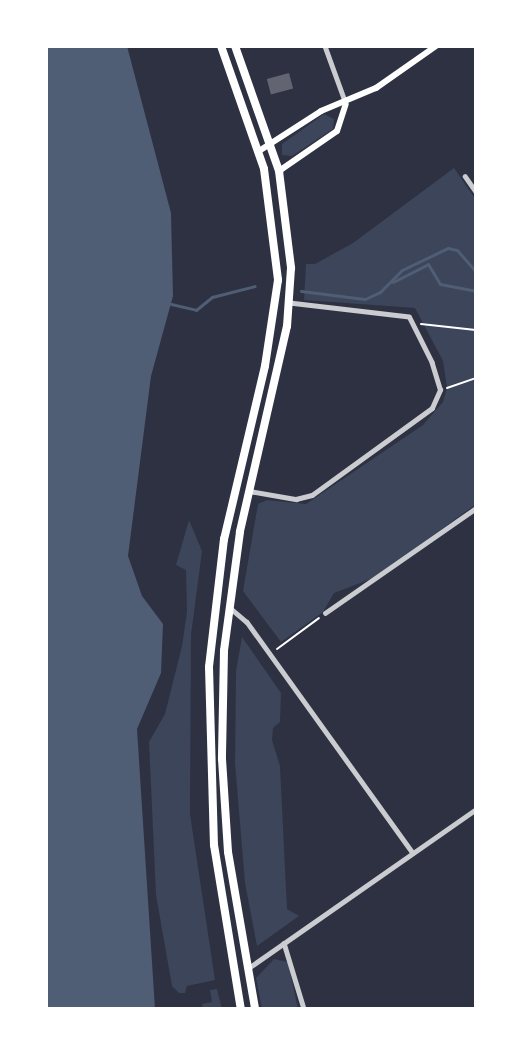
<!DOCTYPE html>
<html>
<head>
<meta charset="utf-8">
<style>
  body { margin:0 }
  #map { position:relative; width:522px; height:1055px; overflow:hidden; background:#2d3142; font-family:"PT Serif",serif }
  div>[style] { position:absolute }
  [style*='--x'] { left:calc(var(--x)*1px); top:calc(var(--y)*1px); width:calc(var(--w)*1px); rotate:calc(var(--a)*1deg) }
  .green>* { inset:0; background:#3c4559 }
  .water>* { inset:0; background:#4f5d75 }
  .stream>* { height:3px; margin:-1.5px; padding:0 1.5px; transform-origin:1.5px; border-radius:1.5px; background:#4f5d75 }
  .building>* { inset:0; background:#626471; transform-origin:0 0 }
  .path>* { height:2px; margin:-1px; padding:0 1px; transform-origin:1px; border-radius:1px; background:#fff }
  .minor>* { height:4.5px; margin:-2.25px; padding:0 2.25px; transform-origin:2.25px; border-radius:2.25px; background:#caccd0 }
  .secondary>* { height:6px; margin:-3px; padding:0 3px; transform-origin:3px; border-radius:3px; background:#fff }
  .primary>* { height:8px; margin:-4px; padding:0 4px; transform-origin:4px; border-radius:4px; background:#fff }
  span { translate:-50% -50%; white-space:nowrap; text-align:center; line-height:1.15; -webkit-text-stroke:5px #fff; paint-order:stroke }
  .frame { position:absolute; inset:0; border:48px solid #fff; pointer-events:none }
</style>
</head>
<body>
<div id="map">
  <div class="green">
    <i style="clip-path:polygon(324px 114px,334px 119px,333px 129px,292px 156px,282px 155px,282px 144px)"></i>
    <i style="clip-path:polygon(454px 168px,476px 200px,476px 504px,376px 577px,334px 593px,323px 612px,281px 642px,243px 591px,258px 504px,267px 500px,306px 504px,423px 425px,443px 402px,447px 388px,443px 361px,415px 308px,304px 300px,306px 264px,315px 264px,353px 243px)"></i>
    <i style="clip-path:polygon(189px 520px,202px 551px,191px 635px,190px 814px,215px 980px,187px 986px,185px 993px,179px 993px,172px 986px,156px 895px,149px 742px,165px 714px,182px 646px,187px 612px,186px 570px,176px 565px)"></i>
    <i style="clip-path:polygon(242px 637px,281px 693px,280px 722px,273px 728px,272px 740px,280px 766px,287px 909px,299px 916px,257px 946px,245px 883px,235px 763px,236px 671px)"></i>
    <i style="clip-path:polygon(274px 959px,288px 962px,298px 1009px,262px 1009px,256px 978px)"></i>
    <i style="clip-path:polygon(217px 989px,222px 1009px,203px 1009px,202px 1004px,212px 1002px,210px 990px)"></i>
  </div>
  <div class="water">
    <i style="clip-path:polygon(46px 46px,127px 46px,171px 213px,173px 296px,151px 376px,128px 556px,142px 596px,163px 624px,161px 673px,137px 729px,155px 1009px,46px 1009px)"></i>
  </div>
  <div class="stream">
    <i style="--x:393;--y:282;--w:39;--a:-27"></i>
    <i style="--x:428;--y:264;--w:23;--a:59"></i>
    <i style="--x:440;--y:284;--w:37;--a:11"></i>
    <i style="--x:301;--y:291;--w:64;--a:7.1"></i>
    <i style="--x:365;--y:299;--w:17;--a:-25"></i>
    <i style="--x:380;--y:292;--w:31;--a:-45"></i>
    <i style="--x:402;--y:270;--w:51;--a:-25.6"></i>
    <i style="--x:448;--y:248;--w:9;--a:13"></i>
    <i style="--x:457;--y:250;--w:29;--a:49"></i>
    <i style="--x:171;--y:304;--w:26;--a:13"></i>
    <i style="--x:196;--y:310;--w:21;--a:-39"></i>
    <i style="--x:212;--y:297;--w:44;--a:-14.3"></i>
  </div>
  <div class="building">
    <i style="left:289px;top:73px;width:16px;height:23px;rotate:75deg"></i>
  </div>
  <div class="path">
    <i style="--x:421;--y:324;--w:55;--a:6.2"></i>
    <i style="--x:447;--y:388;--w:31;--a:-19"></i>
    <i style="--x:277;--y:649;--w:52;--a:-36.4"></i>
  </div>
  <div class="minor">
    <i style="--x:325;--y:46;--w:59;--a:70"></i>
    <i style="--x:465;--y:176;--w:19;--a:55"></i>
    <i style="--x:249;--y:491;--w:48;--a:9.7"></i>
    <i style="--x:296;--y:499;--w:16;--a:-14"></i>
    <i style="--x:312;--y:495;--w:148;--a:-35.9"></i>
    <i style="--x:432;--y:408;--w:20;--a:-66"></i>
    <i style="--x:440;--y:390;--w:28;--a:-107"></i>
    <i style="--x:432;--y:363;--w:51;--a:-116.6"></i>
    <i style="--x:409;--y:317;--w:120;--a:-173.3"></i>
    <i style="--x:229;--y:607;--w:23;--a:40"></i>
    <i style="--x:247;--y:622;--w:284;--a:54.3"></i>
    <i style="--x:325;--y:613;--w:184;--a:-34.8"></i>
    <i style="--x:284;--y:943;--w:69;--a:73.1"></i>
    <i style="--x:247;--y:969;--w:279;--a:-34.9"></i>
  </div>
  <div class="secondary">
    <i style="--x:259;--y:151;--w:74;--a:-32.8"></i>
    <i style="--x:321;--y:111;--w:60;--a:-22.7"></i>
    <i style="--x:376;--y:88;--w:73;--a:-35"></i>
    <i style="--x:279;--y:171;--w:70;--a:-34.6"></i>
    <i style="--x:337;--y:131;--w:28;--a:-72"></i>
  </div>
  <div class="primary">
    <i style="--x:221;--y:46;--w:130;--a:70.7"></i>
    <i style="--x:264;--y:169;--w:112;--a:82.8"></i>
    <i style="--x:278;--y:280;--w:87;--a:98.6"></i>
    <i style="--x:265;--y:366;--w:178;--a:103.3"></i>
    <i style="--x:224;--y:539;--w:129;--a:96.7"></i>
    <i style="--x:209;--y:667;--w:178;--a:88.4"></i>
    <i style="--x:214;--y:845;--w:166;--a:80.7"></i>
    <i style="--x:235;--y:46;--w:133;--a:70.6"></i>
    <i style="--x:279;--y:171;--w:98;--a:82.9"></i>
    <i style="--x:291;--y:268;--w:58;--a:93.9"></i>
    <i style="--x:287;--y:326;--w:211;--a:102.9"></i>
    <i style="--x:240;--y:532;--w:120;--a:97.7"></i>
    <i style="--x:224;--y:651;--w:108;--a:91.1"></i>
    <i style="--x:222;--y:759;--w:93;--a:86.3"></i>
    <i style="--x:228;--y:852;--w:159;--a:80.2"></i>
  </div>
  <div class="frame"></div>
</div>
</body>
</html>
